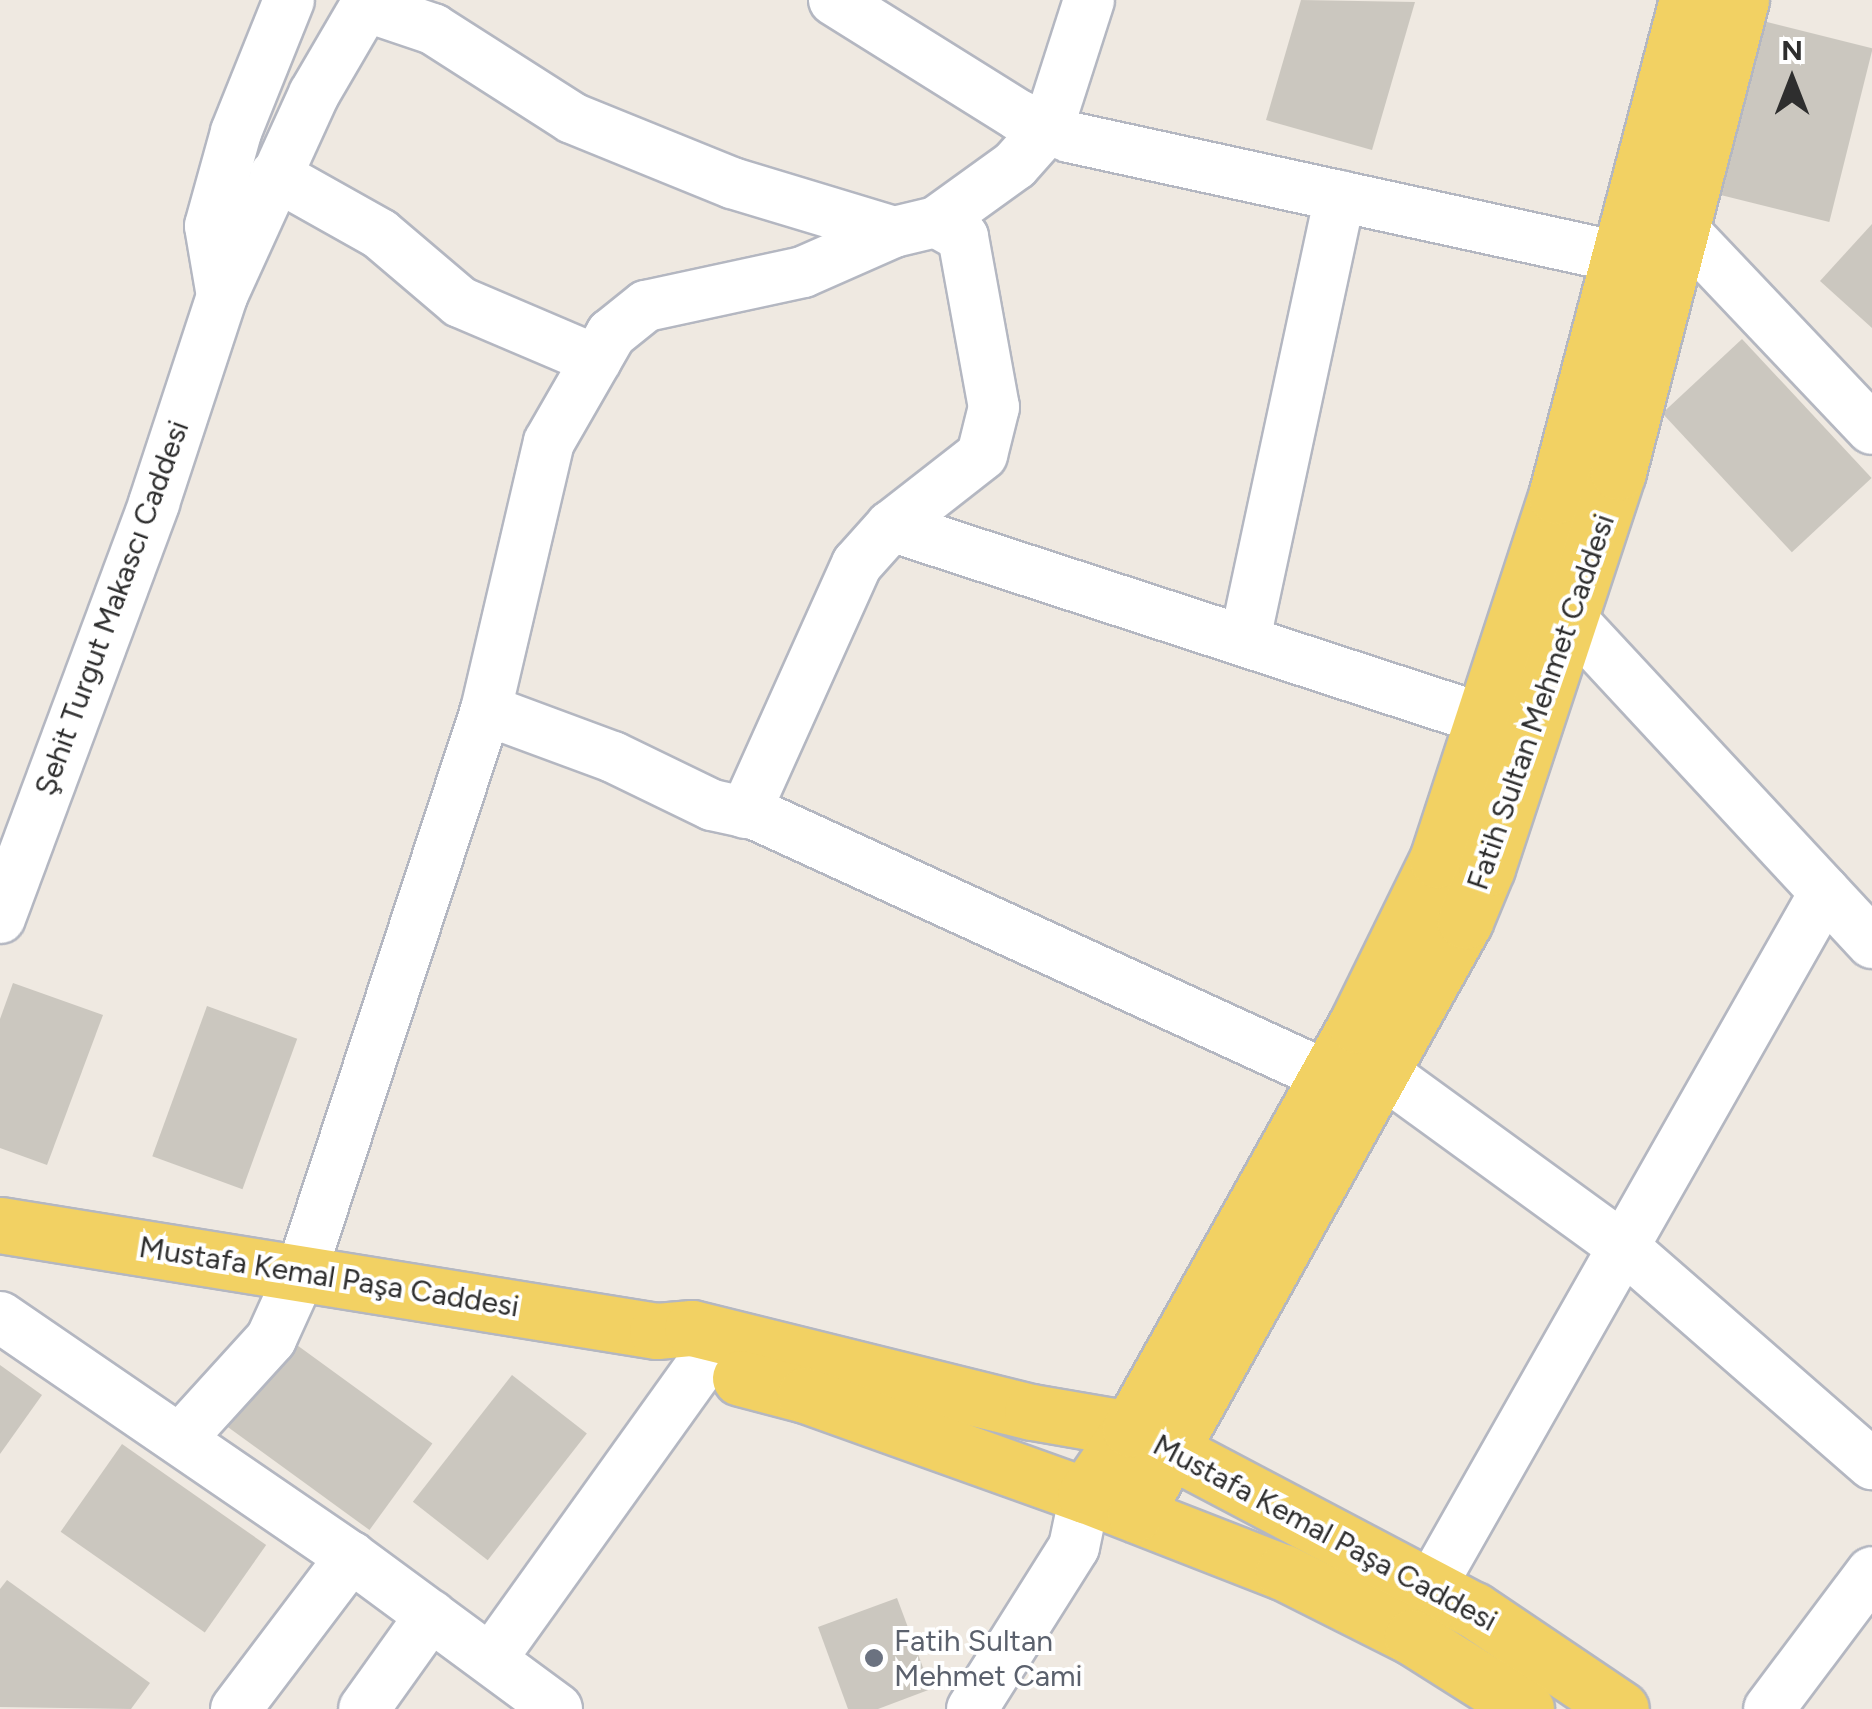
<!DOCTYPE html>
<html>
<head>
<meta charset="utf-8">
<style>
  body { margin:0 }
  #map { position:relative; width:1872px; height:1709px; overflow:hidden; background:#efe9e1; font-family:Figtree,sans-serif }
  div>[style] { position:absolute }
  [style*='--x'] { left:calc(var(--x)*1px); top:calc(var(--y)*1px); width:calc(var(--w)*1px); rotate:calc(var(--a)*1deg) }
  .building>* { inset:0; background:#cbc7bf; transform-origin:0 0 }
  .roads { filter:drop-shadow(2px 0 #b4b7c1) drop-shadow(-2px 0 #b4b7c1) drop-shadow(0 2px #b4b7c1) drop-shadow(0 -2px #b4b7c1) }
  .minor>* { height:50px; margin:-25px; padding:0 25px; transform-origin:25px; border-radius:25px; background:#fff }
  .major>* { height:55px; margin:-27.5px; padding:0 27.5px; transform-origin:27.5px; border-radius:27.5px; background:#f2d163 }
  .dots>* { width:28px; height:28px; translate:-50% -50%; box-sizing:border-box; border:5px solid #fff; border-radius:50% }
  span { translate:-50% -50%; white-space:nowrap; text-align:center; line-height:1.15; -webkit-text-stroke:8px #fff; paint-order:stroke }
  .street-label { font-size:30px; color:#2e2e2e }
  .worship-label { font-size:30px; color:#5b616d }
  .left { translate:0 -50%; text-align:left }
  .north { position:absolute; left:1742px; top:30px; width:100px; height:100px; -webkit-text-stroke:8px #fff; paint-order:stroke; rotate:0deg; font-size:28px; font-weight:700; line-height:40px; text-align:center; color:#2e2e2e }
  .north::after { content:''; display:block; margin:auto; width:35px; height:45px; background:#2e2e2e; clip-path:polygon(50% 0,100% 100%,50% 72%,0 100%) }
</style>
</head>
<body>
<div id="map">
  <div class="building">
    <i style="clip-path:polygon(1301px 0,1415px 2px,1372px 150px,1266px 120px)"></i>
    <i style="left:1763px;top:21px;width:113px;height:179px;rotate:14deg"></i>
    <i style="clip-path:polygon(1872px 224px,1872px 328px,1820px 281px)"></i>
    <i style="left:1742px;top:339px;width:190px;height:109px;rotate:47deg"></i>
    <i style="clip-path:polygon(13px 983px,103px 1015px,47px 1165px,0 1148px,0 1019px)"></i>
    <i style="left:207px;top:1006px;width:96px;height:160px;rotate:20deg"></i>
    <i style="left:290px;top:1340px;width:176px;height:107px;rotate:36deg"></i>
    <i style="clip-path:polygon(0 1365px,42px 1395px,0 1454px)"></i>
    <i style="left:512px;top:1375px;width:95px;height:161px;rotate:38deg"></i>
    <i style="left:122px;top:1444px;width:176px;height:107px;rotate:35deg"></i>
    <i style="clip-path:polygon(7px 1580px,150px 1683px,131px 1709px,0 1707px,0 1589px)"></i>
    <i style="clip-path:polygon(897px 1598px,931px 1689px,878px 1709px,848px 1709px,818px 1627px)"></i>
  </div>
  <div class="roads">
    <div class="minor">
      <i style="--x:834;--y:0;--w:217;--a:32"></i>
      <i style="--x:1018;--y:115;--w:56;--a:23.3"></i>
      <i style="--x:1069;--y:137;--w:567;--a:12.32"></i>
      <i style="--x:365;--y:6;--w:72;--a:18.7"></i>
      <i style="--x:433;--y:29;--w:165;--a:32.6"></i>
      <i style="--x:572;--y:118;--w:173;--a:22.1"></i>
      <i style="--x:732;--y:183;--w:169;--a:16.8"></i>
      <i style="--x:275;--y:175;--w:120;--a:29.3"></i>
      <i style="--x:380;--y:234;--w:105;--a:40.4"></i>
      <i style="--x:460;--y:302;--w:148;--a:23.1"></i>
      <i style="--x:936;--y:222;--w:97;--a:-35.8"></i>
      <i style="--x:1015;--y:165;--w:50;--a:-48.3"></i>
      <i style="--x:1048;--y:128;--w:134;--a:-72.2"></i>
      <i style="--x:1683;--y:230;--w:274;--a:46.5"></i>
      <i style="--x:222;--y:296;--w:71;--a:-99.7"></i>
      <i style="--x:210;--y:226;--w:98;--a:-74.5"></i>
      <i style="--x:236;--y:132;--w:142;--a:-68.1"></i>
      <i style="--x:1572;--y:620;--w:441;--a:47.1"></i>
      <i style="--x:1245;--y:639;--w:453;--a:-77.9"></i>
      <i style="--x:486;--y:710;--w:135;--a:20.3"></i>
      <i style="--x:613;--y:757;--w:110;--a:25.9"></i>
      <i style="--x:712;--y:805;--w:46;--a:12.5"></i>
      <i style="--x:757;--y:815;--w:627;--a:24.6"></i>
      <i style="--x:745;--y:813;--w:273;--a:-65.8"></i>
      <i style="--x:857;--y:564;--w:51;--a:-48.2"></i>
      <i style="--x:891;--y:526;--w:626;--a:18.06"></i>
      <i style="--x:0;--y:918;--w:443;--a:-69.6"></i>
      <i style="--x:154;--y:503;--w:218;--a:-71.8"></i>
      <i style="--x:222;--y:296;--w:222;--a:-65.5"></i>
      <i style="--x:314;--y:94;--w:109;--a:-59.7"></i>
      <i style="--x:1381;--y:1071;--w:298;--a:36"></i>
      <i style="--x:1622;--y:1246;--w:332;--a:41.1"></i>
      <i style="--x:0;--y:1317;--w:425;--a:34.4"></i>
      <i style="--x:351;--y:1557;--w:256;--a:36.4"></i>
      <i style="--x:181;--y:1438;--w:134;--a:-47.7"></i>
      <i style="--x:271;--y:1339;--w:72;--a:-65.6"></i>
      <i style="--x:301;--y:1273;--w:593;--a:-71.81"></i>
      <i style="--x:486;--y:710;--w:275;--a:-76.8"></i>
      <i style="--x:549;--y:442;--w:125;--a:-60.1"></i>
      <i style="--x:611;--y:334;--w:45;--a:-38.7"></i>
      <i style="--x:646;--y:306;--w:161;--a:-12.2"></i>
      <i style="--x:803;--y:272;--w:99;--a:-23.7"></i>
      <i style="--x:894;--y:232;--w:43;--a:-13.4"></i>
      <i style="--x:936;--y:222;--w:31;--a:29"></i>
      <i style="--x:963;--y:237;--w:173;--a:79.7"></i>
      <i style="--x:994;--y:407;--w:49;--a:104"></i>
      <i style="--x:982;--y:455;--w:115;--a:142"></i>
      <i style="--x:1431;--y:1586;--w:798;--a:-60.42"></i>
      <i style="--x:491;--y:1659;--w:358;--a:-54.4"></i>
      <i style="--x:236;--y:1709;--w:191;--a:-52.9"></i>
      <i style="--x:364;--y:1709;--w:115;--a:-54.5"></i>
      <i style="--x:972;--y:1709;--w:191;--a:-57.8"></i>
      <i style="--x:1074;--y:1547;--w:53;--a:-78.1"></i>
      <i style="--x:1769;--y:1709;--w:171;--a:-53.1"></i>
    </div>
    <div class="major">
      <i style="--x:0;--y:1225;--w:665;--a:9.17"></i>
      <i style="--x:657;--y:1331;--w:35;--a:-5"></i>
      <i style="--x:692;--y:1328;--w:350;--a:13.9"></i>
      <i style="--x:1032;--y:1412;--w:99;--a:9.8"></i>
      <i style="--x:1130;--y:1429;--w:389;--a:27.8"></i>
      <i style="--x:1474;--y:1610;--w:177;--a:34"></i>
      <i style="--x:740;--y:1378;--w:67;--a:14.7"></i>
      <i style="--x:805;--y:1395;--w:297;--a:19.7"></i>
      <i style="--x:1085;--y:1495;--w:212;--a:21.3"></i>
      <i style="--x:1283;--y:1572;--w:144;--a:26.7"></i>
      <i style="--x:1412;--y:1637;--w:135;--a:32.3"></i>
      <i style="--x:1085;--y:1495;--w:80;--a:-55.7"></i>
      <i style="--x:1130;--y:1429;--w:463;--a:-60.8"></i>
      <i style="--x:1356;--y:1025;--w:184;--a:-63.9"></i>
      <i style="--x:1437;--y:860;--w:383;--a:-71.9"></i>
      <i style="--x:1556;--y:496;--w:513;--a:-75.21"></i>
      <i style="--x:1135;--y:1514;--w:679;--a:-60.9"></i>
      <i style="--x:1465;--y:921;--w:57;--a:-67.5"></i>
      <i style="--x:1487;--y:868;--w:417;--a:-71.7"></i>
      <i style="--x:1618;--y:472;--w:488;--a:-75.4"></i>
    </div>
  </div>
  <div class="dots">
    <i style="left:874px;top:1658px;background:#6b7280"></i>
  </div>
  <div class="street-label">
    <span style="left:112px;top:608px;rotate:-70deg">Şehit Turgut Makascı Caddesi</span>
    <span style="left:1541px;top:702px;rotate:-71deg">Fatih Sultan Mehmet Caddesi</span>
    <span style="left:329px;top:1277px;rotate:9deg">Mustafa Kemal Paşa Caddesi</span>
    <span style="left:1325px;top:1533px;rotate:28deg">Mustafa Kemal Paşa Caddesi</span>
  </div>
  <div class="worship-label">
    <span class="left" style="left:894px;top:1658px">Fatih Sultan<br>Mehmet Cami</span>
  </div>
  <div class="north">N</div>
</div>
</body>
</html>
